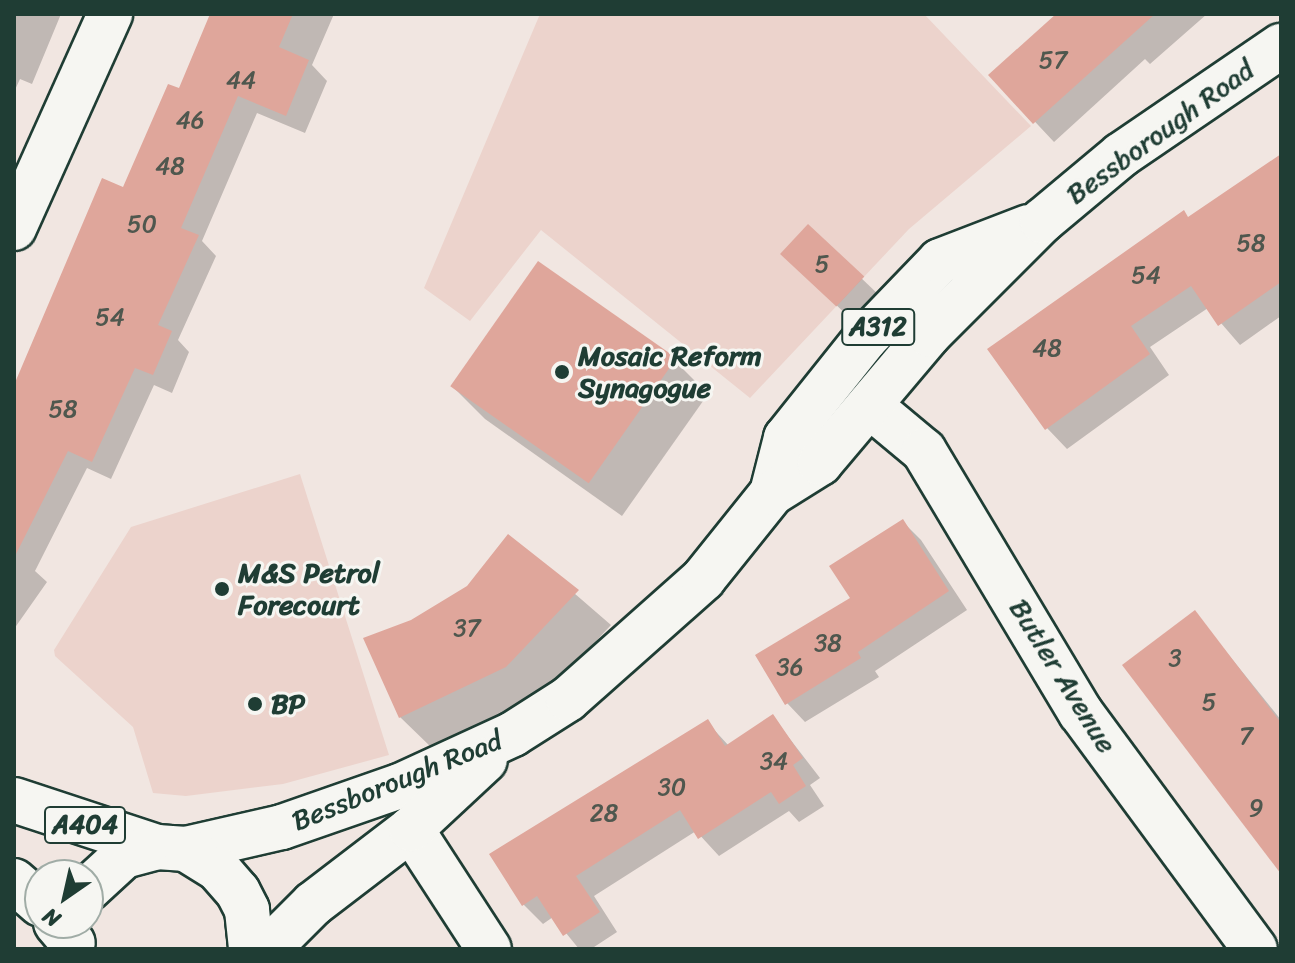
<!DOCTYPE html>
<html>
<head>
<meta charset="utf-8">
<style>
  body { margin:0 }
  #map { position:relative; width:1295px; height:963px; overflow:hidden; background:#f1e6e1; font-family:Sriracha,sans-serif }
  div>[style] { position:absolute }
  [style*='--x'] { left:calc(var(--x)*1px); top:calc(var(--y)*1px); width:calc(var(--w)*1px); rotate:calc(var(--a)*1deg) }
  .built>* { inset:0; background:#ecd3cc }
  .shadow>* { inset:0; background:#0003 }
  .building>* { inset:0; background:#dfa69b; transform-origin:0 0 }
  .roads { filter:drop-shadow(2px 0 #1f3d34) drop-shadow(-2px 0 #1f3d34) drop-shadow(0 2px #1f3d34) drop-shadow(0 -2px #1f3d34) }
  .minor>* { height:44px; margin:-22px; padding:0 22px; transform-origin:22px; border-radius:22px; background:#f6f6f2 }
  .major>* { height:44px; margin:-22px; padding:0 22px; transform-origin:22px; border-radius:22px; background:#f6f6f2 }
  .dots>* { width:22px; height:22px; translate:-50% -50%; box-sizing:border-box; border:4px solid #f6f6f2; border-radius:50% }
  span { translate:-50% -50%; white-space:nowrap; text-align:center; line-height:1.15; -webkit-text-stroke:6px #f6f6f2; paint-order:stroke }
  .number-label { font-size:24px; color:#4f574e }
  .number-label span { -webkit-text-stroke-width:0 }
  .shield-label span { padding:2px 6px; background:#f6f6f2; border:2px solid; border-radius:6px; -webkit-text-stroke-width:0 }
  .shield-label { font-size:26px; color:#1f3d34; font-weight:700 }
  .street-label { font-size:28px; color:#1f3d34 }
  .poi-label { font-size:28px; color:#1f3d34; font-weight:700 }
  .left { translate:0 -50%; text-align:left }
  .frame { position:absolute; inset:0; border:16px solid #1f3d34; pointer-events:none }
  .north { position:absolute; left:24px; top:859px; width:80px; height:80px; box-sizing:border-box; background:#f6f6f2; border:2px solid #a0aca6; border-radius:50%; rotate:214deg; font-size:22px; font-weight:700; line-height:32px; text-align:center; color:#1f3d34 }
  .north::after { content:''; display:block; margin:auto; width:28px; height:36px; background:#1f3d34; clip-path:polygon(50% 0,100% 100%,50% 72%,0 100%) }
</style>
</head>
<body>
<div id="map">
  <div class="built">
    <i style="clip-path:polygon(540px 14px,924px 14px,1031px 126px,909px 229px,750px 398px,541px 230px,470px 321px,424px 288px)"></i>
    <i style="clip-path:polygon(300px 474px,389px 755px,283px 784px,186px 796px,153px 793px,133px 727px,55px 656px,54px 650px,131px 527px)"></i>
  </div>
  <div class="shadow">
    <i style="clip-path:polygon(14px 14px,61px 14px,32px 84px,20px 79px,14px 92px)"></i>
    <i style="clip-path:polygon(214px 14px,334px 14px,312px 65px,327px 81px,305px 133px,257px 113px,202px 241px,216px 256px,178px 340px,189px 352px,172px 393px,154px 385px,111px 479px,87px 468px,35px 571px,47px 582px,14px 629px,14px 389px,180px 91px)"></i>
    <i style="clip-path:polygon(1057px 14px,1207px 14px,1150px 64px,1145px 59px,1054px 142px,991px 75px)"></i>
    <i style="clip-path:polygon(1281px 157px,1281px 316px,1240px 345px,1208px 308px,1150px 347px,1169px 375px,1067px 449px,1047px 428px,1189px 219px)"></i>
    <i style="clip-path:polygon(808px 227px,881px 297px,856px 324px,802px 272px)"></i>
    <i style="clip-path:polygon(675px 361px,708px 394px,622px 516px,485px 419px,451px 385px)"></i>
    <i style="clip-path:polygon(902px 521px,921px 540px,967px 610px,875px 671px,879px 677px,805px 722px,787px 703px)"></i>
    <i style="clip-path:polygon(508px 536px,611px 625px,540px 701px,434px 750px,400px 717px,412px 622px,469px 588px)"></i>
    <i style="clip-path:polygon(1195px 613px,1281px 720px,1281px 871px)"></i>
    <i style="clip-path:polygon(773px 717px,820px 778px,810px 785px,824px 806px,799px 822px,789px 811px,719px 856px,696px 831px,594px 896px,617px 932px,591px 949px,579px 949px,553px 917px,543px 924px,524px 905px,492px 854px,707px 722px,729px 746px)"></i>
  </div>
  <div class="building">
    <i style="clip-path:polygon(210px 14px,293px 14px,279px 47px,309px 60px,286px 116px,238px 96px,181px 228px,199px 235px,158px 325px,172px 331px,153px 375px,135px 368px,92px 462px,68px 451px,14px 558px,14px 385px,102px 178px,123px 187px,168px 84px,179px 88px)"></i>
    <i style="clip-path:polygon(1056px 14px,1155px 14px,1033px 124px,988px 75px)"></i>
    <i style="clip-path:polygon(1281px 154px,1281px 282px,1218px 326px,1191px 286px,1131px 326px,1150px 354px,1045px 430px,987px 349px,1184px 210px,1188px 217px)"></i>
    <i style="left:808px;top:224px;width:77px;height:41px;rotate:43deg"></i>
    <i style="left:538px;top:261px;width:169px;height:153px;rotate:35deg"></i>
    <i style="clip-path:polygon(903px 519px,949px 591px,858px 652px,861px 658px,785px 705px,755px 655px,850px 598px,829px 566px)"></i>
    <i style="clip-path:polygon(508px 534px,579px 590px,506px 667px,399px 718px,363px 638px,411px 620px,467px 586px)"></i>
    <i style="clip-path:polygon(1195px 610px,1281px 723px,1281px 874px,1122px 665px)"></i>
    <i style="clip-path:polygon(773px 714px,803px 758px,793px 765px,806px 786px,779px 804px,771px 792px,698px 839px,680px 810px,576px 876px,600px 912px,563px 936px,537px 896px,522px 906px,489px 854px,708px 719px,725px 746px)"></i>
  </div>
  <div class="roads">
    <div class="minor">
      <i style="--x:14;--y:228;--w:235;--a:-65.8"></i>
      <i style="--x:870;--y:406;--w:70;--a:39.8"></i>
      <i style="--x:924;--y:451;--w:305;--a:59.1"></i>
      <i style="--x:1081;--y:713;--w:293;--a:53.6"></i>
      <i style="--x:411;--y:829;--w:143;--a:57"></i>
    </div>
    <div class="major">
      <i style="--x:772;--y:493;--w:57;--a:-75.7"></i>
      <i style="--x:786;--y:438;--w:127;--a:-51.4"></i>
      <i style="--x:865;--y:339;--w:108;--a:-46.1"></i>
      <i style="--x:940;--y:261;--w:94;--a:-21.1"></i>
      <i style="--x:14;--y:800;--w:151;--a:18.2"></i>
      <i style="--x:186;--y:849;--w:98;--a:-12.9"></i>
      <i style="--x:282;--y:827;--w:125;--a:-19.2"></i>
      <i style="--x:400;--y:786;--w:124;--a:-24.7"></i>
      <i style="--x:513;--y:734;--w:65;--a:-32.5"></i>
      <i style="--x:568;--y:699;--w:181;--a:-41.6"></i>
      <i style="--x:703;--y:579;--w:110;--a:-51.3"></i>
      <i style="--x:772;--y:493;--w:57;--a:-32"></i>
      <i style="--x:820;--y:463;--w:169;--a:-49.8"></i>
      <i style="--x:929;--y:334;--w:160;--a:-45"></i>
      <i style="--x:1042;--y:221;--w:103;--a:-39.9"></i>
      <i style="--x:1121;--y:155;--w:194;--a:-34.3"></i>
      <i style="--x:14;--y:881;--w:35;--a:41"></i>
      <i style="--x:88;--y:889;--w:49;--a:-42.5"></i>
      <i style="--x:124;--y:856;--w:34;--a:-15"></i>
      <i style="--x:157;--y:847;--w:29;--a:4"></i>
      <i style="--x:186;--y:849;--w:38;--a:32"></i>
      <i style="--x:218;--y:869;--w:30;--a:49"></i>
      <i style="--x:238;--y:892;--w:20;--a:63"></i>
      <i style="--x:247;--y:910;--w:39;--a:84"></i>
      <i style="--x:56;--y:923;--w:26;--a:50"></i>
      <i style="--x:268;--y:949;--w:64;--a:-45"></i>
      <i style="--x:313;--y:904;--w:123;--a:-37.4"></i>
      <i style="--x:411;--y:829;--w:101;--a:-43"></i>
    </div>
  </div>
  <div class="dots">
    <i style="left:562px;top:372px;background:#1f3d34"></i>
    <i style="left:222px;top:589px;background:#1f3d34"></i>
    <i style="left:255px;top:704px;background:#1f3d34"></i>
  </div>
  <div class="number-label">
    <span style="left:1053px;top:61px">57</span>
    <span style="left:241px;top:81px">44</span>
    <span style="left:190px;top:121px">46</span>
    <span style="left:170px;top:167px">48</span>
    <span style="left:142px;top:225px">50</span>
    <span style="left:1251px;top:244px">58</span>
    <span style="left:822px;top:265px">5</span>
    <span style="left:1146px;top:276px">54</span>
    <span style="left:110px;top:318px">54</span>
    <span style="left:1047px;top:349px">48</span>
    <span style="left:63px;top:410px">58</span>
    <span style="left:467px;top:629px">37</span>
    <span style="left:828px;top:644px">38</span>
    <span style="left:1175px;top:659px">3</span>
    <span style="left:790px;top:668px">36</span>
    <span style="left:1209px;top:703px">5</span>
    <span style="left:1246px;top:737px">7</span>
    <span style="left:774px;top:762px">34</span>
    <span style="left:672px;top:788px">30</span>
    <span style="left:1256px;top:809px">9</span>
    <span style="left:604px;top:814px">28</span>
  </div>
  <div class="shield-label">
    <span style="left:878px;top:327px">A312</span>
    <span style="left:85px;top:825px">A404</span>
  </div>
  <div class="street-label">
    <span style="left:1160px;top:132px;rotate:-36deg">Bessborough Road</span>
    <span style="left:1063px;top:676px;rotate:58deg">Butler Avenue</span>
    <span style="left:397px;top:781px;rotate:-22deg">Bessborough Road</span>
  </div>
  <div class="poi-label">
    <span class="left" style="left:578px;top:372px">Mosaic Reform<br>Synagogue</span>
    <span class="left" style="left:238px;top:589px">M&amp;S Petrol<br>Forecourt</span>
    <span class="left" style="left:271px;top:704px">BP</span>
  </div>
  <div class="frame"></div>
  <div class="north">N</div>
</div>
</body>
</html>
